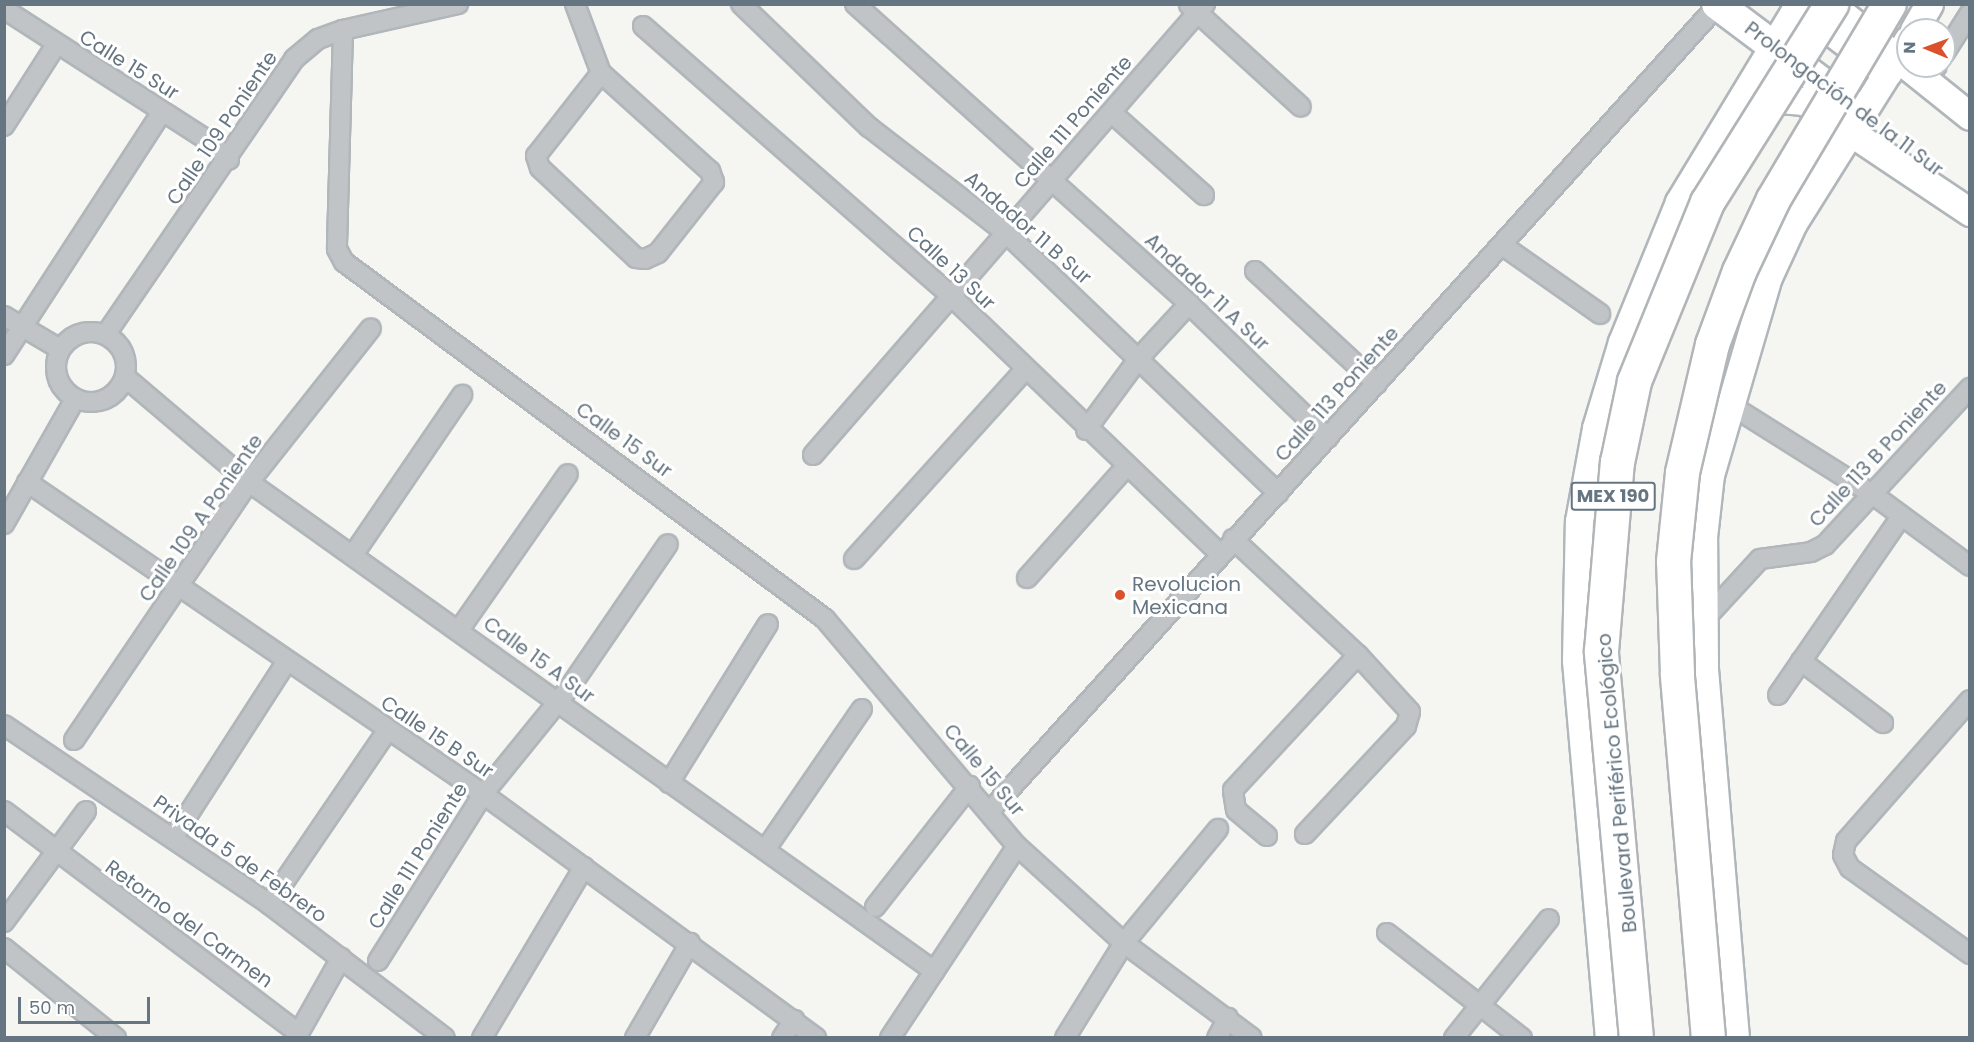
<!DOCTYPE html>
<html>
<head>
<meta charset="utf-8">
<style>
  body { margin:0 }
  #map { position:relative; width:1974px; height:1042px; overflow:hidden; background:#f5f5f1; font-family:Poppins,sans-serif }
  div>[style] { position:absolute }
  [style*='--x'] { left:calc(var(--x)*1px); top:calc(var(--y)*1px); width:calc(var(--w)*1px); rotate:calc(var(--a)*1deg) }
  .roads { filter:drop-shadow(2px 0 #b0b6ba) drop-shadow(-2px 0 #b0b6ba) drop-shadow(0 2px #b0b6ba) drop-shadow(0 -2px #b0b6ba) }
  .street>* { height:18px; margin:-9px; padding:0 9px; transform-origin:9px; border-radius:9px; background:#c0c4c7 }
  .street>.ring { margin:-9px; padding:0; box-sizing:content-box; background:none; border:18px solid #c0c4c7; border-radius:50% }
  .secondary>* { height:27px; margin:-13.5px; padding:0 13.5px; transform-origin:13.5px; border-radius:13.5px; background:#fff }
  .primary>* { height:30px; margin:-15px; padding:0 15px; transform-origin:15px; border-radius:15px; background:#fff }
  .bridges { filter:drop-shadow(2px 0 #b1b5b8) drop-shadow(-2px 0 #b1b5b8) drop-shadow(0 2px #b1b5b8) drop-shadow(0 -2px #b1b5b8) }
  .highway-bridge>* { height:33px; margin:-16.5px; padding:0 16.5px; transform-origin:16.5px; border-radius:16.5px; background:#fff }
  .dots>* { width:16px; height:16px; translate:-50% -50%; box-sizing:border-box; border:3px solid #fff; border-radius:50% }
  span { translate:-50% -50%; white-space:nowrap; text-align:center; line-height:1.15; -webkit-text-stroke:6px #fff; paint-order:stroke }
  .shield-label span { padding:2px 4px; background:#fff; border:2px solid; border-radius:4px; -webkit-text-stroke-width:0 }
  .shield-label { font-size:18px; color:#657581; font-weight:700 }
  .street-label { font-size:20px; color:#657581 }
  .poi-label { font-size:20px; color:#657581 }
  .left { translate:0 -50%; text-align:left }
  .frame { position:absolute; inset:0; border:6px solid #657581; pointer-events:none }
  .north { position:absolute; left:1896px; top:18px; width:60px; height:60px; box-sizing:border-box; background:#fff; border:2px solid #c1c8cd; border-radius:50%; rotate:271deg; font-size:16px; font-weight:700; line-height:24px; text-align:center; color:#657581 }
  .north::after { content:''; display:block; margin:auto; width:21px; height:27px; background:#da512c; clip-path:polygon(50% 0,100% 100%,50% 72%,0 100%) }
  .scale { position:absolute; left:18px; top:997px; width:132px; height:27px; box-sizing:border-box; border:3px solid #657581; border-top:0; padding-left:8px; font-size:18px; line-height:21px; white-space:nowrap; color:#657581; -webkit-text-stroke:4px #fff; paint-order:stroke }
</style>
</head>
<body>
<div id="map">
  <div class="roads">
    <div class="street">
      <i style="--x:575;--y:4;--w:74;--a:69.4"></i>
      <i style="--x:601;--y:73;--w:147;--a:42"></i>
      <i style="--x:710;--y:171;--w:12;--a:70"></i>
      <i style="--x:714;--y:182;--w:90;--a:128.3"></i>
      <i style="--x:658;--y:253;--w:14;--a:155"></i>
      <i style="--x:645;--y:259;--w:9;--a:-174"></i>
      <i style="--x:636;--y:258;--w:132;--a:-136.8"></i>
      <i style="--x:540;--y:168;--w:13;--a:-108"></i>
      <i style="--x:536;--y:156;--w:105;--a:-51.9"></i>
      <i style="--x:741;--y:4;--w:178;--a:43.9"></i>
      <i style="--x:869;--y:127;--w:172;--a:37.7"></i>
      <i style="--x:1005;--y:232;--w:378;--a:43.7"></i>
      <i style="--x:855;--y:4;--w:449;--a:41.9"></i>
      <i style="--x:1189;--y:304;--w:193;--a:44"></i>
      <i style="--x:1189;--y:5;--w:151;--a:42.3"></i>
      <i style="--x:4;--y:9;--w:245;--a:32.8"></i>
      <i style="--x:210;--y:142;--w:26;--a:43"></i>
      <i style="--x:643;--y:26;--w:408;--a:41.2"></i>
      <i style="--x:950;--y:295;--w:374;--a:43.8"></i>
      <i style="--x:343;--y:30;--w:219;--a:91.6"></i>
      <i style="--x:337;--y:249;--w:15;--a:62"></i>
      <i style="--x:344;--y:262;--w:599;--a:36.58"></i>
      <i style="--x:825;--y:619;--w:297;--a:49.8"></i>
      <i style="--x:1017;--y:846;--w:144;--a:42.2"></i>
      <i style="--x:1124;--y:943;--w:159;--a:36.6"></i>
      <i style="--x:1944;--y:54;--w:49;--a:-57.6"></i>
      <i style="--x:1936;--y:67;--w:1;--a:-45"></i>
      <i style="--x:1113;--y:114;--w:122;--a:41.7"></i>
      <i style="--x:4;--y:126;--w:96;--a:-57.3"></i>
      <i style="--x:1502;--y:245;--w:120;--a:35.1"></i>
      <i style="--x:1255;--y:271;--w:166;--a:42.8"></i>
      <i style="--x:4;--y:316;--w:65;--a:30.5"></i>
      <i class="ring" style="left:56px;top:332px;width:52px;height:52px"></i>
      <i style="--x:106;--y:334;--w:333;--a:-55.6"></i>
      <i style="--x:294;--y:59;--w:31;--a:-40"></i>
      <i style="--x:318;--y:39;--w:27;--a:-20"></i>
      <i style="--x:343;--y:30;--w:118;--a:-12.7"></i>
      <i style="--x:4;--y:355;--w:290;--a:-57"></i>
      <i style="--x:125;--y:377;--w:162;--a:40.3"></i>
      <i style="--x:249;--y:482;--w:842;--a:35.52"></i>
      <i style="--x:1727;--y:403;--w:175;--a:32.1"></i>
      <i style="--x:1875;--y:496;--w:118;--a:36.4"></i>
      <i style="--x:1086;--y:430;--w:89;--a:-53.6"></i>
      <i style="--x:1139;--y:358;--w:74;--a:-47.2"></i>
      <i style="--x:813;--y:455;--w:598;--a:-49"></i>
      <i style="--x:27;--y:482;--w:553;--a:34.38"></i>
      <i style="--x:483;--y:794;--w:413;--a:36.2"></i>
      <i style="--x:4;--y:524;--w:144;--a:-60.4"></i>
      <i style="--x:1233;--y:539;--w:171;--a:42.9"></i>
      <i style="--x:1358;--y:655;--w:77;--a:47.6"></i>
      <i style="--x:1410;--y:712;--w:15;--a:106"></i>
      <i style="--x:1406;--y:726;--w:148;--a:133.1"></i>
      <i style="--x:353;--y:555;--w:194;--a:-55.7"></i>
      <i style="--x:854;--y:559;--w:255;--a:-47.9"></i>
      <i style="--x:1027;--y:578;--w:149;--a:-48.3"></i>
      <i style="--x:1703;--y:621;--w:84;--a:-47.4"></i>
      <i style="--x:1760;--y:559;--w:51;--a:-7.8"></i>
      <i style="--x:1811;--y:552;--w:16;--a:-27"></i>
      <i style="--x:1825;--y:545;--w:214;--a:-47.3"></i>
      <i style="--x:459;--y:630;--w:190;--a:-55.1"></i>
      <i style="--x:1801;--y:661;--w:103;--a:37.1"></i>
      <i style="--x:1778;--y:695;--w:216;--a:-55.4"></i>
      <i style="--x:1970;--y:700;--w:188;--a:131.3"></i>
      <i style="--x:1846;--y:841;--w:14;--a:102"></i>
      <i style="--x:1843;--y:855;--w:15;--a:62"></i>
      <i style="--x:1850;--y:868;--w:148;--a:35.6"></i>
      <i style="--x:4;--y:725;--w:320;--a:34"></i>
      <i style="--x:269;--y:904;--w:221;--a:37.3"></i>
      <i style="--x:74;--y:740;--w:312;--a:-55.9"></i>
      <i style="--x:249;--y:482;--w:196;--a:-51.6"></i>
      <i style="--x:669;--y:783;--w:187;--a:-58.1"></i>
      <i style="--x:4;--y:811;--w:369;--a:37"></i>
      <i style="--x:989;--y:812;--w:1088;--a:-47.91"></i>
      <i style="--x:1267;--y:836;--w:40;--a:-140"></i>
      <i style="--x:1236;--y:810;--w:20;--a:-99"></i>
      <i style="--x:1233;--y:790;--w:184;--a:-47.2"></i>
      <i style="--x:173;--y:838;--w:211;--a:-57.2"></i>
      <i style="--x:765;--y:850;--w:171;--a:-55.5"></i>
      <i style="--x:269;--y:904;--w:209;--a:-55.7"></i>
      <i style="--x:875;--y:907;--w:154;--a:-51.9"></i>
      <i style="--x:4;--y:922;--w:138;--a:-53.5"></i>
      <i style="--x:1387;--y:933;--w:171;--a:37.9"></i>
      <i style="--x:4;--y:948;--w:144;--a:38.8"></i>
      <i style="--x:378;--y:961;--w:197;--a:-57.8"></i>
      <i style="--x:483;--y:794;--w:138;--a:-50.9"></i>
      <i style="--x:570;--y:687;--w:173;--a:-55.6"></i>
      <i style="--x:296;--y:1038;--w:92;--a:-60.6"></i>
      <i style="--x:482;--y:1038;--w:199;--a:-59.2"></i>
      <i style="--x:635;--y:1038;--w:110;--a:-59.9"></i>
      <i style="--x:782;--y:1038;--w:22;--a:-56"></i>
      <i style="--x:890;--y:1038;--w:230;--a:-56.5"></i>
      <i style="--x:1065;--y:1038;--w:112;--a:-58.2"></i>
      <i style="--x:1124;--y:943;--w:148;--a:-50.5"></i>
      <i style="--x:1217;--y:1038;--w:23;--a:-61"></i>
      <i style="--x:1454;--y:1038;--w:152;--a:-51.4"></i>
    </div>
    <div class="secondary">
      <i style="--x:1830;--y:4;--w:179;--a:38.7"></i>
      <i style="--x:1914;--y:30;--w:30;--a:-60"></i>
      <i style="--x:1754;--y:97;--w:50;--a:4.6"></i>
      <i style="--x:1804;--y:101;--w:200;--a:33.8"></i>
      <i style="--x:1609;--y:1038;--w:379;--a:-95"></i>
      <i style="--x:1576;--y:660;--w:139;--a:-88.8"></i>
      <i style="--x:1579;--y:521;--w:95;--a:-79.6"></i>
      <i style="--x:1596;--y:428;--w:90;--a:-73.2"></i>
      <i style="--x:1622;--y:342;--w:151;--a:-67.8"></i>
      <i style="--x:1679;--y:202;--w:232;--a:-58.8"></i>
      <i style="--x:1735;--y:1038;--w:372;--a:-94.8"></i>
      <i style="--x:1704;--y:667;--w:130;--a:-90.4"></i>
      <i style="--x:1703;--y:537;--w:62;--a:-83.6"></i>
      <i style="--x:1710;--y:475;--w:206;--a:-73.7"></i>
      <i style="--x:1768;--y:277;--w:60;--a:-65.2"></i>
      <i style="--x:1793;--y:223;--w:216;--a:-57.9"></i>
    </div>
    <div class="primary">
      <i style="--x:1717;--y:4;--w:180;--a:36.9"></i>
      <i style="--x:1797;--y:4;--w:113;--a:37.1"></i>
    </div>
  </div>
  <div class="bridges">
    <div class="highway-bridge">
      <i style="--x:1636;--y:1038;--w:389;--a:-95.2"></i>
      <i style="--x:1601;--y:651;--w:190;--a:-85.2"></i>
      <i style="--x:1617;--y:462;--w:83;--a:-78.1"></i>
      <i style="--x:1634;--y:381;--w:193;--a:-67.8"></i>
      <i style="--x:1707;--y:202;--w:234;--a:-57.9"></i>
      <i style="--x:1708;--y:1038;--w:366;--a:-94.9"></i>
      <i style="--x:1677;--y:673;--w:112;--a:-92"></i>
      <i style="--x:1673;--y:561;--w:89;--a:-84.2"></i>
      <i style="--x:1682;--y:472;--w:131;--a:-76.8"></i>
      <i style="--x:1712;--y:344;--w:78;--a:-69.7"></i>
      <i style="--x:1739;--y:271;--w:80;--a:-64.7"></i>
      <i style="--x:1773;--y:199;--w:227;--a:-59.3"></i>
    </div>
  </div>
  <div class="dots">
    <i style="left:1120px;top:595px;background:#da512c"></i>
  </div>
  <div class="shield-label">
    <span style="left:1613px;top:496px">MEX 190</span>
  </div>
  <div class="street-label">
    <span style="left:129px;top:65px;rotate:32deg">Calle 15 Sur</span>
    <span style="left:1844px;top:99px;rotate:37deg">Prolongación de la 11 Sur</span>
    <span style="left:1073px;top:122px;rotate:-49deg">Calle 111 Poniente</span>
    <span style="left:222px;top:128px;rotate:-56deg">Calle 109 Poniente</span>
    <span style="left:1028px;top:228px;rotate:41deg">Andador 11 B Sur</span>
    <span style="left:951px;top:268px;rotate:43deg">Calle 13 Sur</span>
    <span style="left:1207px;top:292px;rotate:43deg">Andador 11 A Sur</span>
    <span style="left:1337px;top:394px;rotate:-48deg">Calle 113 Poniente</span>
    <span style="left:624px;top:440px;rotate:36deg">Calle 15 Sur</span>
    <span style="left:1878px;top:454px;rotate:-47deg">Calle 113 B Poniente</span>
    <span style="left:201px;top:518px;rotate:-55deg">Calle 109 A Poniente</span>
    <span style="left:539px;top:660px;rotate:36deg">Calle 15 A Sur</span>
    <span style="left:437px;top:737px;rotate:34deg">Calle 15 B Sur</span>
    <span style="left:984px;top:770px;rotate:50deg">Calle 15 Sur</span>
    <span style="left:1617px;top:783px;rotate:-95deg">Boulevard Periférico Ecológico</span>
    <span style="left:418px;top:856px;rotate:-58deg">Calle 111 Poniente</span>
    <span style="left:240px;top:859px;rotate:35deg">Privada 5 de Febrero</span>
    <span style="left:189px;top:924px;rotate:36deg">Retorno del Carmen</span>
  </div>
  <div class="poi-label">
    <span class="left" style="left:1132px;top:596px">Revolucion<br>Mexicana</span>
  </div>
  <div class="frame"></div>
  <div class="north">N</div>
  <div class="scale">50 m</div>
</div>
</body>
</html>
